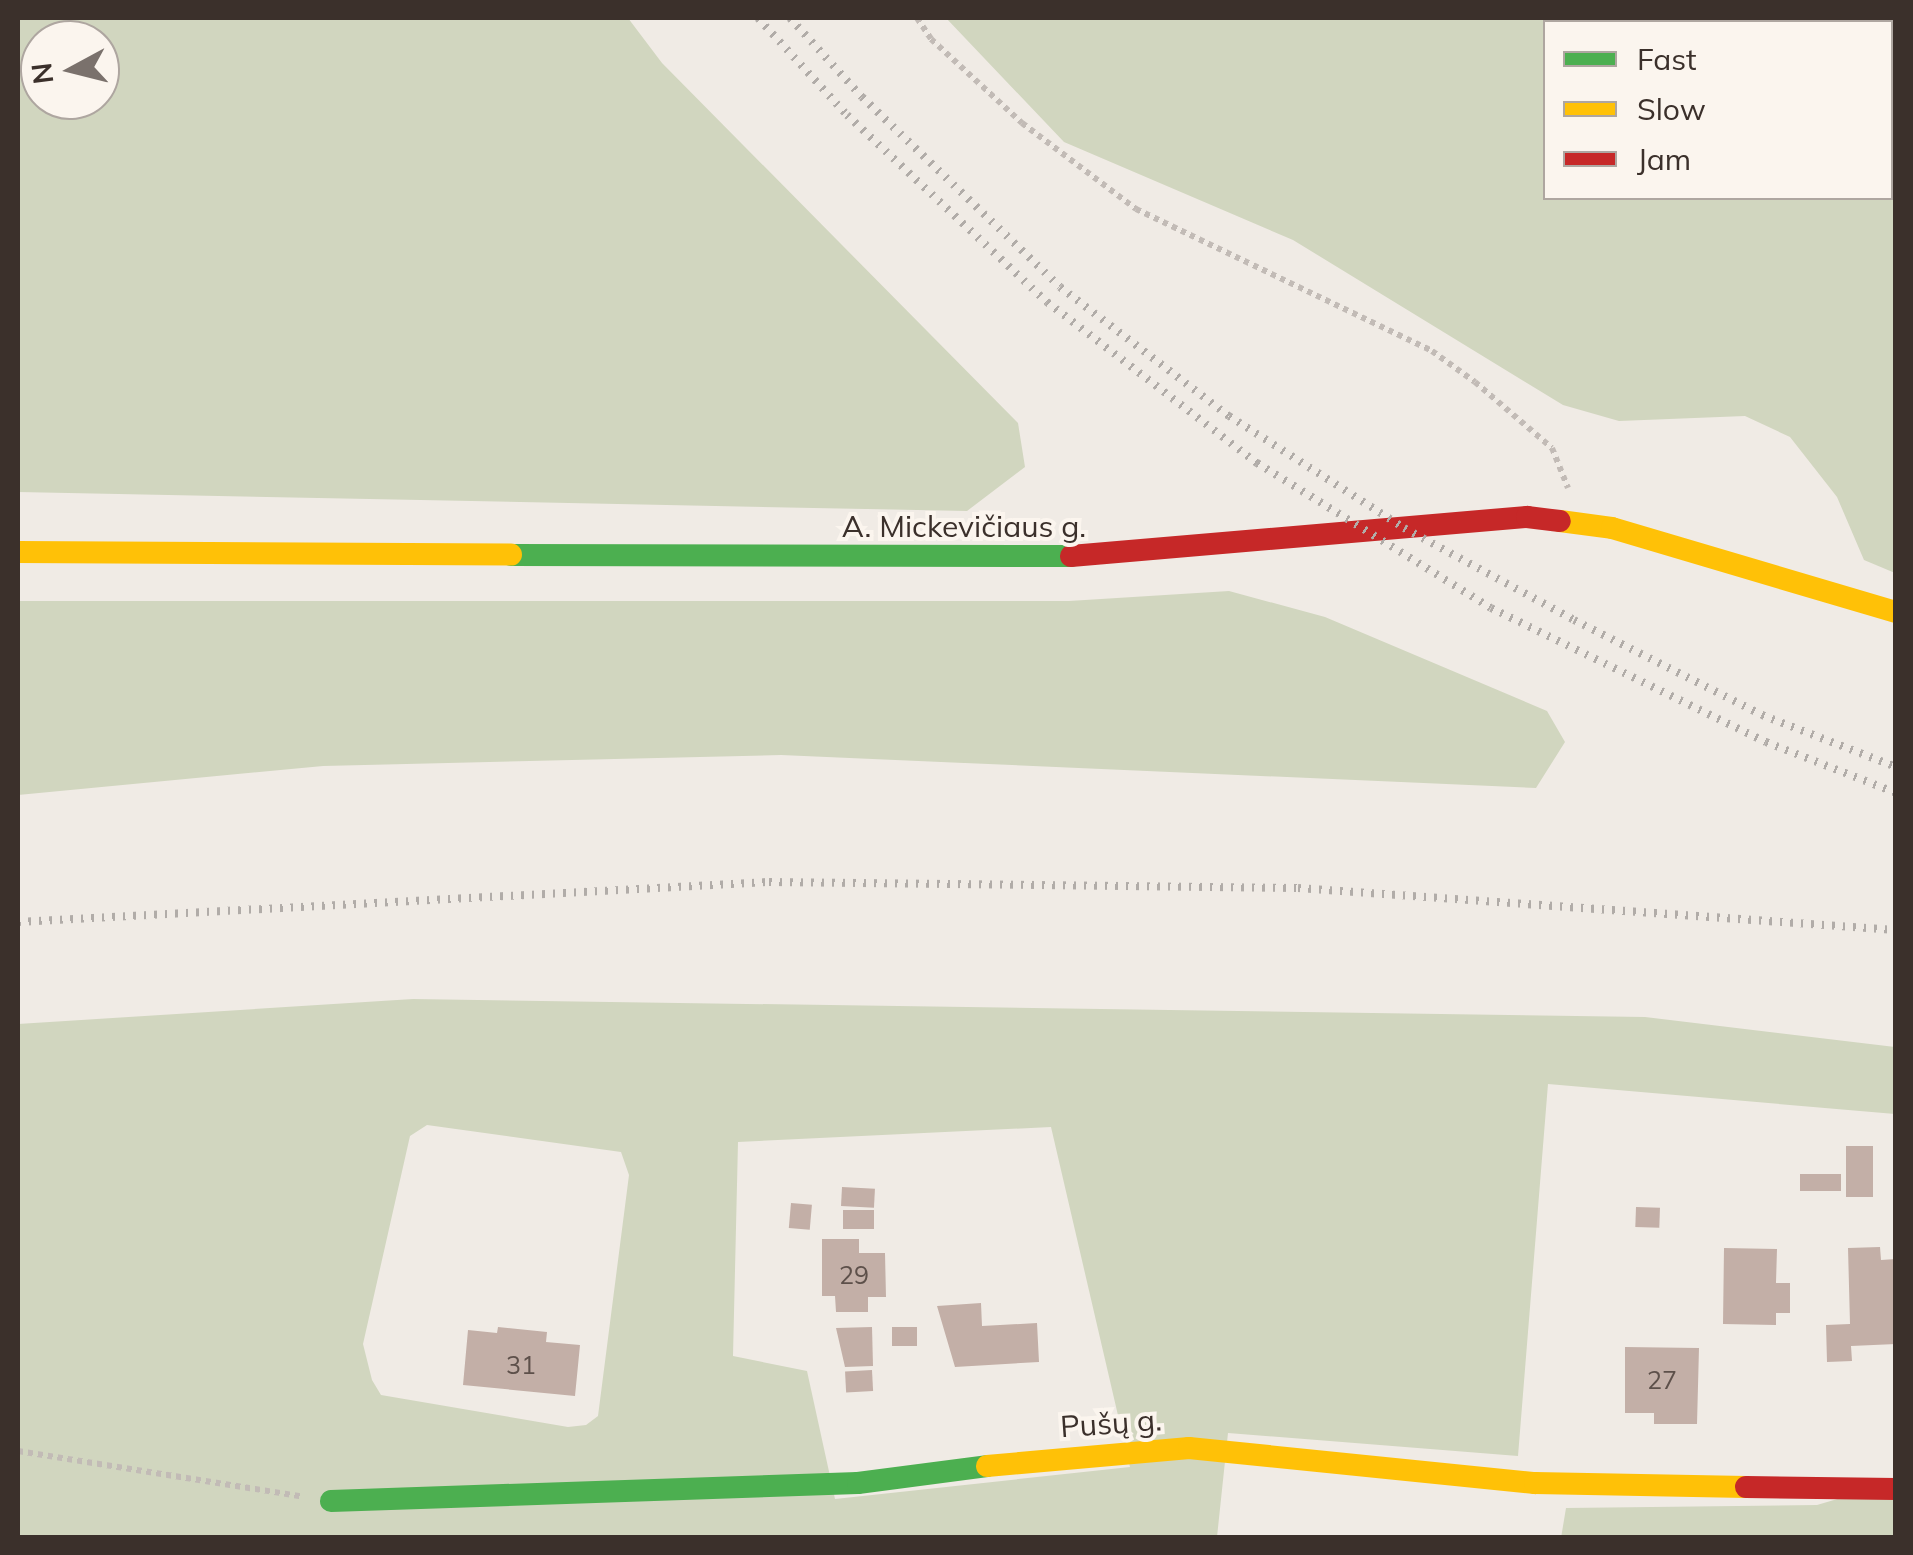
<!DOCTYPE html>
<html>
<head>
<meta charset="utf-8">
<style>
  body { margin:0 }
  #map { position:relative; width:1913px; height:1555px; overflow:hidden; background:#f0ebe5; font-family:Mulish,sans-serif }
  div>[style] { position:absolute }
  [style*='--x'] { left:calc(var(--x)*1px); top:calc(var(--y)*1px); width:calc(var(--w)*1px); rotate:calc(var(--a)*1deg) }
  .green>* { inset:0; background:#d1d6bf }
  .building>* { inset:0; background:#c3afa7; transform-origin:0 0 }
  .path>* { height:6px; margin-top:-3px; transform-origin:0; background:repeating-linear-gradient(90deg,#c2bbb6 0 5px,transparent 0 10px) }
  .fast>* { height:22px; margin:-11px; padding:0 11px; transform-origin:11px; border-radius:11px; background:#4caf50 }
  .slow>* { height:22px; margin:-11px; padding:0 11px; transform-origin:11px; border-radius:11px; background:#ffc107 }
  .jam>* { height:22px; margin:-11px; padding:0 11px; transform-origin:11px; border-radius:11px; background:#c62828 }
  .rail>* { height:8px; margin-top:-4px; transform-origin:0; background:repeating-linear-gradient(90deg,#b1aca8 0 2.5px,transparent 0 10.5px) }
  span { translate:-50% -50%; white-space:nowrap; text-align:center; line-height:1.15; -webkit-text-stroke:8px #fbf5ee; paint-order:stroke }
  .number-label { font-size:25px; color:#5d504a }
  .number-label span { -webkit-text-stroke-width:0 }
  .street-label { font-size:30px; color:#3b302b }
  .frame { position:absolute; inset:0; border:20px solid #3b302b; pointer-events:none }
  .legend { position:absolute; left:1543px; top:20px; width:350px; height:180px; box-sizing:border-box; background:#fbf5ee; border:2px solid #aea6a0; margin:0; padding:12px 18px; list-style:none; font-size:30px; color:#3b302b }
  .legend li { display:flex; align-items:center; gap:20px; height:50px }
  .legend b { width:50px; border:2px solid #aea6a0 }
  .north { position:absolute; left:20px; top:20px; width:100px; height:100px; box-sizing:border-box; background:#fbf5ee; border:2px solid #aea6a0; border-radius:50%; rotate:263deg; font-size:28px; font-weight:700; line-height:40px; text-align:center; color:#3b302b }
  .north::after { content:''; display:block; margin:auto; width:35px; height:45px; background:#7a716c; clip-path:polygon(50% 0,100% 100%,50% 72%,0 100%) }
</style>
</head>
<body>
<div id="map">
  <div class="green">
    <i style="clip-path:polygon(evenodd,18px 18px,628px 18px,662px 63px,1018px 423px,1025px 467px,967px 511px,18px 492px,18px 18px,40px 40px,100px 40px,100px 100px,40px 100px,40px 40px)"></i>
    <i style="clip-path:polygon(evenodd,946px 18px,1895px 18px,1895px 573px,1864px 560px,1837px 497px,1790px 437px,1745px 416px,1619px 421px,1563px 405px,1293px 240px,1064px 142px,946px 18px,1546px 22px,1890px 22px,1890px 198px,1546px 198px,1546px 22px)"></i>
    <i style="clip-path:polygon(1229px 591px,1325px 617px,1547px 711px,1565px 742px,1536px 788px,781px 755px,323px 766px,18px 795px,18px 601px,1069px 601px)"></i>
    <i style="clip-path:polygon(evenodd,413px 999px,1645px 1017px,1895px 1047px,1895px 1114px,1548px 1084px,1518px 1456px,1228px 1433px,1217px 1537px,18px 1538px,18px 1024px,413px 999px,427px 1125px,621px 1152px,629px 1175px,598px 1416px,586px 1425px,568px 1427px,381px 1395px,372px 1380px,363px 1344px,410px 1136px,427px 1125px,413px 999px,1051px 1127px,1130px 1467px,835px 1499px,807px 1371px,733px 1356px,738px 1142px,1051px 1127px)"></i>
    <i style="clip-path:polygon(1895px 1482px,1895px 1537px,1561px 1538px,1566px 1508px,1817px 1505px)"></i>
  </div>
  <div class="building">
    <i style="left:1846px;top:1146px;width:27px;height:51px"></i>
    <i style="left:1800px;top:1174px;width:41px;height:17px"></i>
    <i style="left:842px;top:1187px;width:33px;height:19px;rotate:3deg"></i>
    <i style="left:791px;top:1203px;width:21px;height:25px;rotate:5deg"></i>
    <i style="left:1636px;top:1207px;width:24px;height:20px;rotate:2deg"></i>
    <i style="left:843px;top:1210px;width:31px;height:19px"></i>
    <i style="clip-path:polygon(822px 1239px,859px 1239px,859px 1253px,885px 1253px,886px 1297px,868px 1297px,868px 1312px,836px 1312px,835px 1296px,822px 1296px)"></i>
    <i style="clip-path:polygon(1880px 1247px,1881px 1260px,1896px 1259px,1896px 1344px,1851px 1346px,1852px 1361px,1827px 1362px,1826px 1325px,1850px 1324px,1848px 1248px)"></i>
    <i style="clip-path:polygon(1724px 1248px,1777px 1249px,1776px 1283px,1790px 1283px,1790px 1313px,1776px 1313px,1776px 1325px,1723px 1324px)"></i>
    <i style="clip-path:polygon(981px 1303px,982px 1326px,1037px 1323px,1039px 1362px,955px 1367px,937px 1306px)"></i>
    <i style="clip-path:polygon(498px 1327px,547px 1332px,546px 1342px,580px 1345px,575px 1396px,463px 1385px,468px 1330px,497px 1333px)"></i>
    <i style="clip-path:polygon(872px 1327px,873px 1366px,845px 1367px,836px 1328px)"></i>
    <i style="left:892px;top:1327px;width:25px;height:19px"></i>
    <i style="clip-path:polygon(1625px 1347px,1699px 1348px,1697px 1424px,1654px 1424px,1654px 1413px,1625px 1413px)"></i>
    <i style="left:872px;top:1370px;width:21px;height:27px;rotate:87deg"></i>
  </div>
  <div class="path">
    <i style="--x:917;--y:18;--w:25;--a:56"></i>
    <i style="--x:931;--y:39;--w:124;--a:42.7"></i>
    <i style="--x:1022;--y:123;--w:143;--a:37"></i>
    <i style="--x:1136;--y:209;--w:328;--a:25.6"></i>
    <i style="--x:1432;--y:351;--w:53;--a:35.8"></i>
    <i style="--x:1475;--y:382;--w:101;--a:40.6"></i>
    <i style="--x:1552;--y:448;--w:43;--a:68.2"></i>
    <i style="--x:18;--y:1451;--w:286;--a:9.1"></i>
  </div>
  <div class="fast">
    <i style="--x:511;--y:555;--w:560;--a:0.1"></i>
    <i style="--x:331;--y:1501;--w:527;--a:-1.96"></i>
    <i style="--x:858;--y:1483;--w:130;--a:-7.5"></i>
  </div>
  <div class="slow">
    <i style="--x:1560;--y:521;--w:52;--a:7.7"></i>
    <i style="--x:1612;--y:528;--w:296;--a:16.5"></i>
    <i style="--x:18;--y:552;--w:493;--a:0.3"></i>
    <i style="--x:987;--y:1466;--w:203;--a:-5.1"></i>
    <i style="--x:1189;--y:1448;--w:348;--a:5.8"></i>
    <i style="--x:1535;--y:1483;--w:211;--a:1.1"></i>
  </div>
  <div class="jam">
    <i style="--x:1071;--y:556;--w:458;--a:-4.9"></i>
    <i style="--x:1527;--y:517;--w:33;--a:7"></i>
    <i style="--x:1746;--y:1487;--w:150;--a:0.8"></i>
  </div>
  <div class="rail">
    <i style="--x:758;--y:18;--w:132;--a:47.5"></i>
    <i style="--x:847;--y:115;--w:274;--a:43.1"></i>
    <i style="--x:1047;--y:302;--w:265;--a:37.5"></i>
    <i style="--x:1257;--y:463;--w:275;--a:31.8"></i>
    <i style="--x:1491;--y:608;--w:306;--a:26"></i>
    <i style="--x:1766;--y:742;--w:140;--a:21.4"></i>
    <i style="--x:790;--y:18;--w:107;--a:47.7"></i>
    <i style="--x:862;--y:97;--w:274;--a:43.8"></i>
    <i style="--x:1060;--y:287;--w:213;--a:37.4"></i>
    <i style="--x:1229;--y:416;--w:208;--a:32.6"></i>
    <i style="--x:1404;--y:528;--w:193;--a:28.4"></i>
    <i style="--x:1574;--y:620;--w:211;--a:26.8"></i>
    <i style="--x:1762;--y:715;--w:144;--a:21.2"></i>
    <i style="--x:18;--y:922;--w:752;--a:-3.05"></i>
    <i style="--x:769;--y:882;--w:529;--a:0.65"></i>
    <i style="--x:1298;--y:888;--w:599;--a:4.02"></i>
  </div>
  <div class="number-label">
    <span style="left:854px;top:1275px">29</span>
    <span style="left:521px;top:1365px">31</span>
    <span style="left:1662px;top:1380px">27</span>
  </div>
  <div class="street-label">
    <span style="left:964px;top:526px">A. Mickevičiaus g.</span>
    <span style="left:1111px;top:1423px;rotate:-4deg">Pušų g.</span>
  </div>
  <div class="frame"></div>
  <ul class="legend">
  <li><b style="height:12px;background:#4caf50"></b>Fast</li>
  <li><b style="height:12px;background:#ffc107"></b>Slow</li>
  <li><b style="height:12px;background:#c62828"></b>Jam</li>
  </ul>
  <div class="north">N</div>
</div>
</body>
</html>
